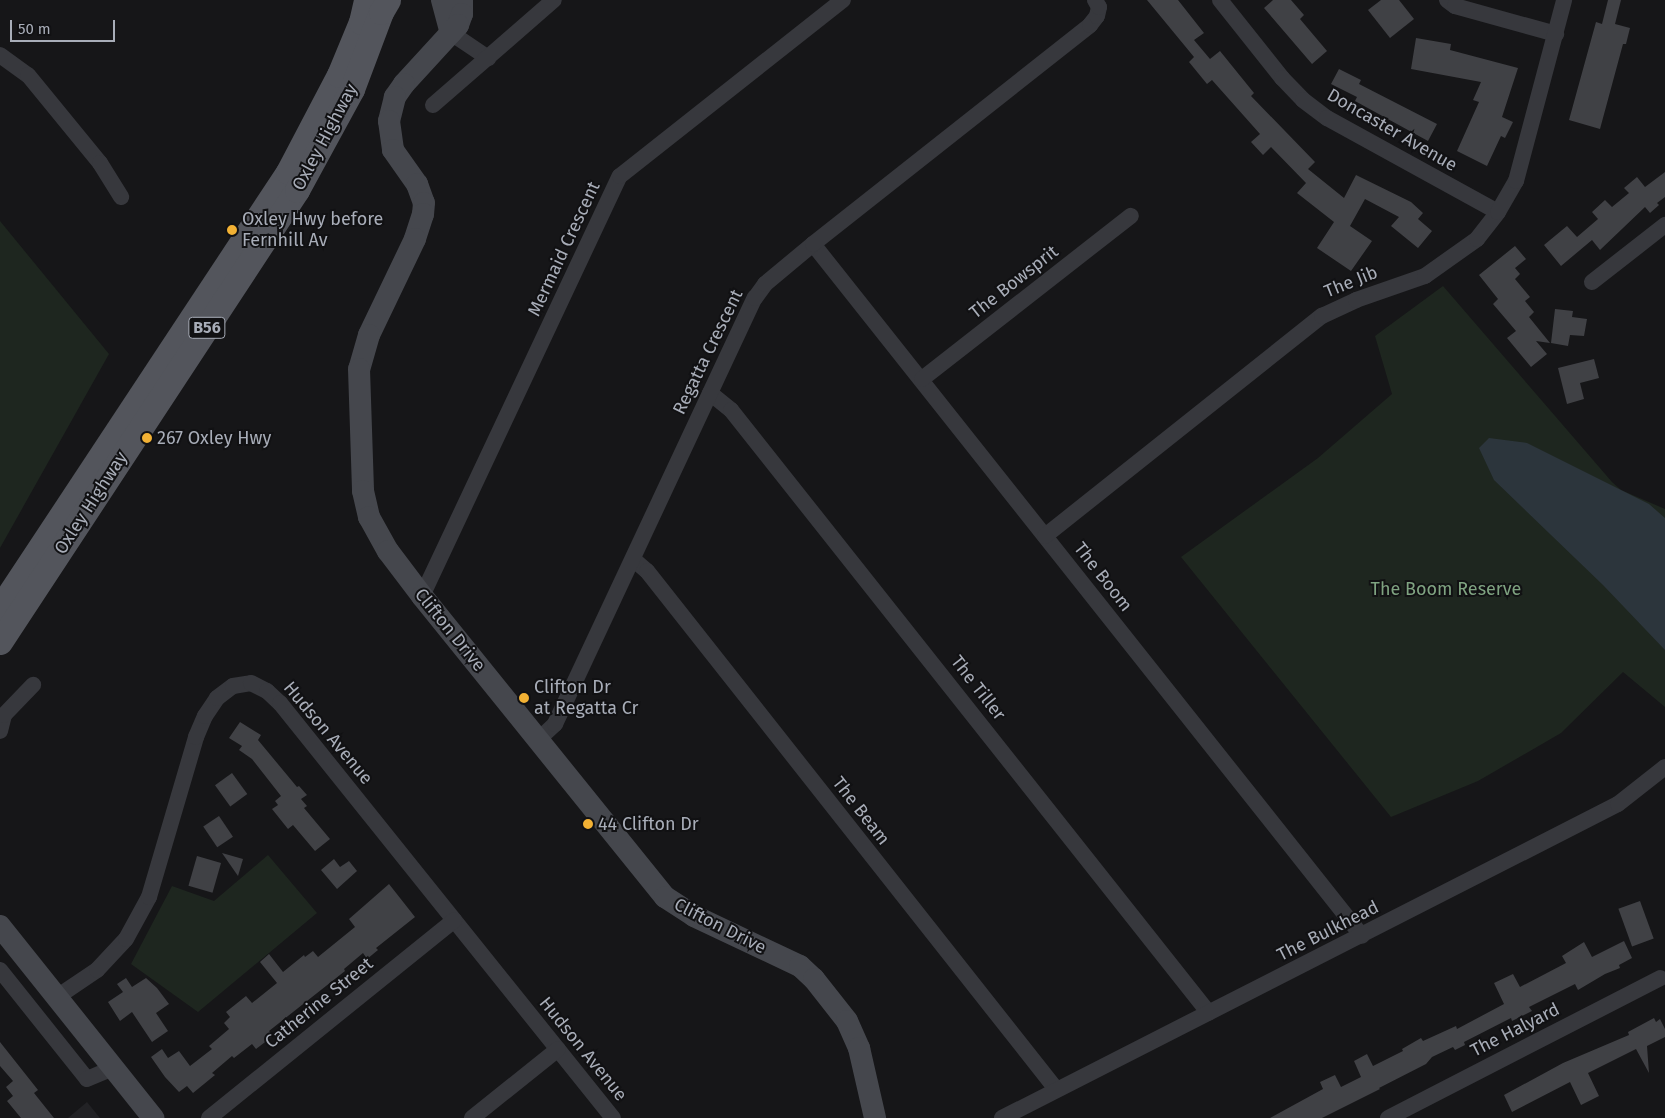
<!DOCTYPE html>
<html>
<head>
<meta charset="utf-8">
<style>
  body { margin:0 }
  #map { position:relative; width:1665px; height:1118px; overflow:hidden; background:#161618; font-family:"Fira Sans",sans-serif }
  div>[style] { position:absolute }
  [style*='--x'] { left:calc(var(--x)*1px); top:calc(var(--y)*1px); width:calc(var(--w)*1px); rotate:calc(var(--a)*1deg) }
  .built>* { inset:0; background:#222225 }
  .green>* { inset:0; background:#1e261f }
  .water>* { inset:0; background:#2c353c }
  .building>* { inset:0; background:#404145; transform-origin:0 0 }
  .street>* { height:16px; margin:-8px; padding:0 8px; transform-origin:8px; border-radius:8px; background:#37383d }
  .secondary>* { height:22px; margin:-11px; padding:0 11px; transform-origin:11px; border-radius:11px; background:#45474d }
  .primary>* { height:25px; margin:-12.5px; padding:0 12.5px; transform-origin:12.5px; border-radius:12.5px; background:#53555c }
  .dots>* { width:14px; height:14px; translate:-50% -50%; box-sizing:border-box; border:2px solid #111113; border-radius:50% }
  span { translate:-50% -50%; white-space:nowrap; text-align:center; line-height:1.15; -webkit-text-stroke:4px #111113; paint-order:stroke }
  .shield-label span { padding:1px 4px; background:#111113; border:1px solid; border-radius:4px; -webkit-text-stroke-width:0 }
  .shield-label { font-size:16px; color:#a8adb8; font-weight:700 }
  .street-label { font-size:18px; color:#a8adb8 }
  .poi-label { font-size:18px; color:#a8adb8 }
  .left { translate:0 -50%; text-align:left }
  .park-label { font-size:18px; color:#7fa381 }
  .scale { position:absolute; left:10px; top:20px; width:105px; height:22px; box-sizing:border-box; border:2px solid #a8adb8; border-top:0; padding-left:6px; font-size:15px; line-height:18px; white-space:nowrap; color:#a8adb8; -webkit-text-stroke:4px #111113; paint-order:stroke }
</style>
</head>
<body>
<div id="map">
  <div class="built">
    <i style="clip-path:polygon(87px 1102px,100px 1118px,68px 1118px)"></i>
  </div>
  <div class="green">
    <i style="clip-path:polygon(0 221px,109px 354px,0 548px)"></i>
    <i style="clip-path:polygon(1443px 286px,1612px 482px,1621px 490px,1665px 509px,1665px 707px,1623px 672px,1561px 733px,1478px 781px,1391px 817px,1181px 557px,1318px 458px,1392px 394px,1375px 336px)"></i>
    <i style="clip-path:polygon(268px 855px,317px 913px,198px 1012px,131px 964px,172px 886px,214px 901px)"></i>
  </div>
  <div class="water">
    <i style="clip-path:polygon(1489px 438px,1527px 443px,1649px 504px,1665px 518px,1665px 650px,1603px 585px,1494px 480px,1479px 448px)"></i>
  </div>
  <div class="building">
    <i style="clip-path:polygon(1147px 0,1178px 0,1204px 33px,1194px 40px,1210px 59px,1220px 51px,1254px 93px,1251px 96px,1315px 162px,1308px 169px,1344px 198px,1356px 175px,1411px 202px,1423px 213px,1418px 219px,1432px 231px,1418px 248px,1391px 226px,1399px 217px,1365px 199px,1350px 226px,1372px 241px,1351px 271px,1317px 248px,1334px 222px,1297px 193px,1306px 183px,1271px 147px,1263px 155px,1251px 142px,1260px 134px,1212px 80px,1207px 84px,1189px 62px,1194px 57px)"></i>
    <i style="clip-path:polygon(1273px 0,1291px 0,1304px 15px,1300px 19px,1327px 51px,1312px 64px,1264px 8px)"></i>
    <i style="clip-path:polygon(1381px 0,1399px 0,1414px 19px,1390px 38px,1368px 10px)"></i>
    <i style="clip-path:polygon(1608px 0,1621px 0,1615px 24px,1630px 28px,1626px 44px,1623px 44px,1600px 129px,1569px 120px,1596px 22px,1602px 24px)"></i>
    <i style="clip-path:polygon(1416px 38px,1451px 44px,1450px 50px,1518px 68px,1502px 117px,1513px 122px,1505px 138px,1501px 136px,1487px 166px,1457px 151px,1479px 102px,1473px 100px,1481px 82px,1411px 69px)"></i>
    <i style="clip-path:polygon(1339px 69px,1361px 80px,1359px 84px,1437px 124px,1428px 141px,1355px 101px,1357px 97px,1331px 84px)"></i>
    <i style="clip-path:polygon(1665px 172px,1665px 197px,1657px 203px,1659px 205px,1650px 213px,1645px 207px,1600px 250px,1592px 240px,1561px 266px,1544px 245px,1567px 226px,1577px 237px,1598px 219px,1592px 212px,1605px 200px,1612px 207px,1629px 193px,1624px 188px,1637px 177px,1645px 187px)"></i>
    <i style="clip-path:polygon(1515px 246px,1526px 259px,1515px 268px,1520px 274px,1515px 279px,1530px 297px,1525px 301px,1534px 312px,1529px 317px,1550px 343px,1536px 341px,1547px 354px,1531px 367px,1507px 338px,1516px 331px,1493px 304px,1498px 299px,1479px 275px)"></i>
    <i style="clip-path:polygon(1555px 309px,1573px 311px,1572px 317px,1587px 319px,1584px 336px,1570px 335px,1568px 346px,1551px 343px)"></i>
    <i style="clip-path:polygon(1594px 359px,1599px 378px,1580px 383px,1584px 399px,1567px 404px,1558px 368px)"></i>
    <i style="clip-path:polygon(240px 722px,261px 735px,258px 740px,297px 787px,299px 786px,307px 795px,301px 799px,307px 806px,304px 808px,330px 839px,315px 851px,293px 825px,288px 829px,272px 809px,278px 805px,275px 801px,281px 796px,252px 759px,239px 750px,242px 746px,229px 738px)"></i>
    <i style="left:232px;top:773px;width:26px;height:21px;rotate:54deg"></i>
    <i style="left:219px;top:816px;width:25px;height:19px;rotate:56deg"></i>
    <i style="clip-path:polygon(222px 853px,243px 859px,238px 876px)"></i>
    <i style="left:197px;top:856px;width:25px;height:31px;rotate:16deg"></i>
    <i style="clip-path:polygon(334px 859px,340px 867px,349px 861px,357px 871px,337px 889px,321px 870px)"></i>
    <i style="clip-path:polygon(389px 884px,415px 917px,376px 948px,378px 950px,367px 959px,363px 953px,344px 969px,345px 971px,269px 1031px,273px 1036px,256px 1049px,252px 1044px,234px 1058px,232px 1056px,212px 1073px,215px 1075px,193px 1093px,187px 1086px,179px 1092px,165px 1077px,151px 1057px,162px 1049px,168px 1058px,179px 1051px,190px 1066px,212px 1049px,209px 1046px,229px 1029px,224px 1023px,230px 1017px,226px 1012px,246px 996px,252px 1003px,277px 983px,260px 962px,269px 954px,283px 972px,304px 955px,305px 957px,313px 951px,318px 957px,355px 927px,349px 919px)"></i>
    <i style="left:1640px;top:901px;width:40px;height:23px;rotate:70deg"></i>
    <i style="clip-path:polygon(1624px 941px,1632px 958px,1619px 965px,1620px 968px,1605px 974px,1578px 990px,1575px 984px,1529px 1007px,1532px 1011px,1512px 1021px,1511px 1018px,1464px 1042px,1465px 1045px,1455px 1050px,1453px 1047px,1432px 1057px,1426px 1064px,1379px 1088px,1380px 1089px,1322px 1118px,1270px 1118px,1323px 1089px,1320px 1082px,1335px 1075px,1341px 1087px,1361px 1077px,1354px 1061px,1367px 1054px,1373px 1066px,1403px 1051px,1402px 1049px,1421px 1038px,1423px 1041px,1456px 1026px,1457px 1029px,1504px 1004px,1494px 983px,1513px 974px,1520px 987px,1566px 963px,1562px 956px,1584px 942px,1592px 957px)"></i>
    <i style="clip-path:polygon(126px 978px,132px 987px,146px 978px,157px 988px,169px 1004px,156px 1013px,168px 1031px,152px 1042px,132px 1012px,120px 1021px,108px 1002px,123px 992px,117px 984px)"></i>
    <i style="clip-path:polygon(1654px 1018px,1656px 1022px,1660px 1019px,1665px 1029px,1665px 1037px,1647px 1046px,1649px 1073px,1636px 1049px,1588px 1073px,1599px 1096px,1581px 1105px,1570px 1082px,1512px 1112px,1504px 1095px,1563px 1063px,1629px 1035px,1628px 1032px)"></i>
    <i style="clip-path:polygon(0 1042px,38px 1090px,34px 1093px,54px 1118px,21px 1118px,7px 1101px,13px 1096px,6px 1087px,13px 1081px,0 1066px)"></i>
  </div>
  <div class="street">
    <i style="--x:1220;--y:0;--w:100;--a:51.5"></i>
    <i style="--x:1282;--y:78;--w:30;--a:46"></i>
    <i style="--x:1303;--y:100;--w:30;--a:37"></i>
    <i style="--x:1327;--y:118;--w:195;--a:28.8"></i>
    <i style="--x:1447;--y:0;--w:10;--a:37"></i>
    <i style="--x:1455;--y:6;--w:105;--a:15.5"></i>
    <i style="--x:451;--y:33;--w:45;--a:34"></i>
    <i style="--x:0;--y:55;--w:34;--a:36"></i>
    <i style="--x:28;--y:75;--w:114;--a:50.7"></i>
    <i style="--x:100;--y:163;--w:40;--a:58"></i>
    <i style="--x:433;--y:105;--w:160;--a:-41"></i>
    <i style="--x:813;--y:244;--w:883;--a:51.57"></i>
    <i style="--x:1592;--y:282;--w:93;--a:-38"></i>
    <i style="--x:922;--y:379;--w:265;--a:-38"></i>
    <i style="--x:710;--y:393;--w:27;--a:39"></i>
    <i style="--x:731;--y:410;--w:769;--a:51.6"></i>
    <i style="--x:1045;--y:536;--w:354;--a:-38.5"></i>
    <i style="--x:1322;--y:316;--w:38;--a:-25"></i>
    <i style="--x:1356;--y:300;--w:73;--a:-19.2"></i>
    <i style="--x:1425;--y:276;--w:64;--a:-35.4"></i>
    <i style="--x:1477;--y:239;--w:34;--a:-52"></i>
    <i style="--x:1498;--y:212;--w:36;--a:-60"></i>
    <i style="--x:1516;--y:181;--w:187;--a:-75.1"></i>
    <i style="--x:633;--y:559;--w:18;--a:41"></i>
    <i style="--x:647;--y:571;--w:660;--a:51.71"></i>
    <i style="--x:422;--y:596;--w:464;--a:-64.8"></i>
    <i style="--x:620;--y:176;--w:284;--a:-38.3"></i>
    <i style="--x:0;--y:731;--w:16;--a:-76"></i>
    <i style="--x:4;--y:715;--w:42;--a:-46"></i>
    <i style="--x:539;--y:739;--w:22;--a:-43"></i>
    <i style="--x:555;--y:724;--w:471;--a:-64.9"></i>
    <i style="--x:755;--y:298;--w:17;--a:-54"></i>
    <i style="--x:765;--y:284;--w:62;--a:-39.8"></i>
    <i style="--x:813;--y:244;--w:353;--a:-38.3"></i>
    <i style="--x:1090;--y:25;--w:11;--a:-52"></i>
    <i style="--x:1097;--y:16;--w:9;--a:-77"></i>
    <i style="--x:1099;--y:7;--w:8;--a:-120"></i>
    <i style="--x:0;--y:970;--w:139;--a:51.4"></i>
    <i style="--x:87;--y:1079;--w:28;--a:-23"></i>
    <i style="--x:57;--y:997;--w:48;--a:-34"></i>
    <i style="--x:97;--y:970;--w:42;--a:-46.9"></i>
    <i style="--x:126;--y:939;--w:48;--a:-61.3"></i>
    <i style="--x:149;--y:897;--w:167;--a:-73.6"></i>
    <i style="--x:196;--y:737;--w:23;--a:-67"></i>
    <i style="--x:205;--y:716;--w:22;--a:-56"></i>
    <i style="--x:217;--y:698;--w:20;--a:-37"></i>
    <i style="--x:233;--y:686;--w:18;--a:-9"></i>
    <i style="--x:251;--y:683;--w:18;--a:27"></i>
    <i style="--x:267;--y:691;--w:18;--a:43"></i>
    <i style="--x:280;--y:703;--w:532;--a:51.26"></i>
    <i style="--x:209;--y:1118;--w:315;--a:-38.9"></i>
    <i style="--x:472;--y:1118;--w:110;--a:-38.7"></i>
    <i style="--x:1002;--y:1118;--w:691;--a:-27.01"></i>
    <i style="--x:1618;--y:804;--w:60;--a:-38.2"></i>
    <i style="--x:1388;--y:1118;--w:306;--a:-27.2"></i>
  </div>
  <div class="secondary">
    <i style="--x:442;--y:0;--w:34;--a:75"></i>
    <i style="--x:462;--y:0;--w:14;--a:90"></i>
    <i style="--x:462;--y:14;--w:12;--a:110"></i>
    <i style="--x:458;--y:25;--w:80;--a:132.5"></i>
    <i style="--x:404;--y:84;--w:16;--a:125"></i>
    <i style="--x:395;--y:97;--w:25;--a:104"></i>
    <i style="--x:389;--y:121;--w:29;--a:82"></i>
    <i style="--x:393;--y:150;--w:42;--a:54.8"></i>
    <i style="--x:417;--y:184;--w:20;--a:70"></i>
    <i style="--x:424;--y:203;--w:11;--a:95"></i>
    <i style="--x:423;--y:214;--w:26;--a:108"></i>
    <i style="--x:415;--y:239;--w:106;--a:115.6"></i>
    <i style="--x:369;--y:335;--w:35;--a:106"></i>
    <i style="--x:359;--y:369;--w:122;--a:88.1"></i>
    <i style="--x:363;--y:491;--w:27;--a:77"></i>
    <i style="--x:369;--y:517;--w:39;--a:61"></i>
    <i style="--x:388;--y:551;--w:56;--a:52.9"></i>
    <i style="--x:422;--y:596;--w:387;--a:51.1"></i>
    <i style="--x:665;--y:897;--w:35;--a:33"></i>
    <i style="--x:694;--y:916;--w:117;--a:25.3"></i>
    <i style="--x:800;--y:966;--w:19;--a:43"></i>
    <i style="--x:814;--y:979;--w:53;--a:51.8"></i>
    <i style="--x:847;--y:1021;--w:30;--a:66"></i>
    <i style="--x:859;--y:1048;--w:72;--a:77.1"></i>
    <i style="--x:0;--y:926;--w:246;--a:51.4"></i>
  </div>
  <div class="primary">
    <i style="--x:0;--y:608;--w:523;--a:-56.55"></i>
    <i style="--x:288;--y:172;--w:110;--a:-62.3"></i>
    <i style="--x:339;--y:75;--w:57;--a:-67.5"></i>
    <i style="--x:361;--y:22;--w:23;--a:-77"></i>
    <i style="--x:0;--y:642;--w:541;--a:-56.69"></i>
    <i style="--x:297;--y:190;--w:115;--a:-61.4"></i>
    <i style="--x:352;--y:89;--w:82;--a:-69.4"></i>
    <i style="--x:381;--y:12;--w:14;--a:-60"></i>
  </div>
  <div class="dots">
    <i style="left:232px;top:230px;background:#f2b134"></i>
    <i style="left:147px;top:438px;background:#f2b134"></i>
    <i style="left:524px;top:698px;background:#f2b134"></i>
    <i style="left:588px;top:824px;background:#f2b134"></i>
  </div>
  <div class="shield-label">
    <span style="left:207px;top:328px">B56</span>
  </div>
  <div class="street-label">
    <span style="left:1392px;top:130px;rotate:30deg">Doncaster Avenue</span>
    <span style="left:325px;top:137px;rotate:-62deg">Oxley Highway</span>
    <span style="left:564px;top:249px;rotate:-65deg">Mermaid Crescent</span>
    <span style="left:1014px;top:282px;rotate:-38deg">The Bowsprit</span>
    <span style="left:1351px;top:282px;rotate:-22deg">The Jib</span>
    <span style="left:708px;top:352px;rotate:-64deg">Regatta Crescent</span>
    <span style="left:91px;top:503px;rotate:-57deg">Oxley Highway</span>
    <span style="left:1103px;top:577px;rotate:52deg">The Boom</span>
    <span style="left:450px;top:630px;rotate:51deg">Clifton Drive</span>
    <span style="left:978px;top:688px;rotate:52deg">The Tiller</span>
    <span style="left:328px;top:733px;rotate:50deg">Hudson Avenue</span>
    <span style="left:861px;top:811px;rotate:52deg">The Beam</span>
    <span style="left:720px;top:926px;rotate:27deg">Clifton Drive</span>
    <span style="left:1328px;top:931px;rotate:-27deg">The Bulkhead</span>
    <span style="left:319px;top:1003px;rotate:-39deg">Catherine Street</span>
    <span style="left:1515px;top:1030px;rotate:-27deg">The Halyard</span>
    <span style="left:583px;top:1049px;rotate:51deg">Hudson Avenue</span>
  </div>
  <div class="poi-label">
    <span class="left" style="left:242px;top:230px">Oxley Hwy before<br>Fernhill Av</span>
    <span class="left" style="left:157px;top:438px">267 Oxley Hwy</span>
    <span class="left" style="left:534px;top:698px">Clifton Dr<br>at Regatta Cr</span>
    <span class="left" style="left:598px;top:824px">44 Clifton Dr</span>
  </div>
  <div class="park-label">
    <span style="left:1446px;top:589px">The Boom Reserve</span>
  </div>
  <div class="scale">50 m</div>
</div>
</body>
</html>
